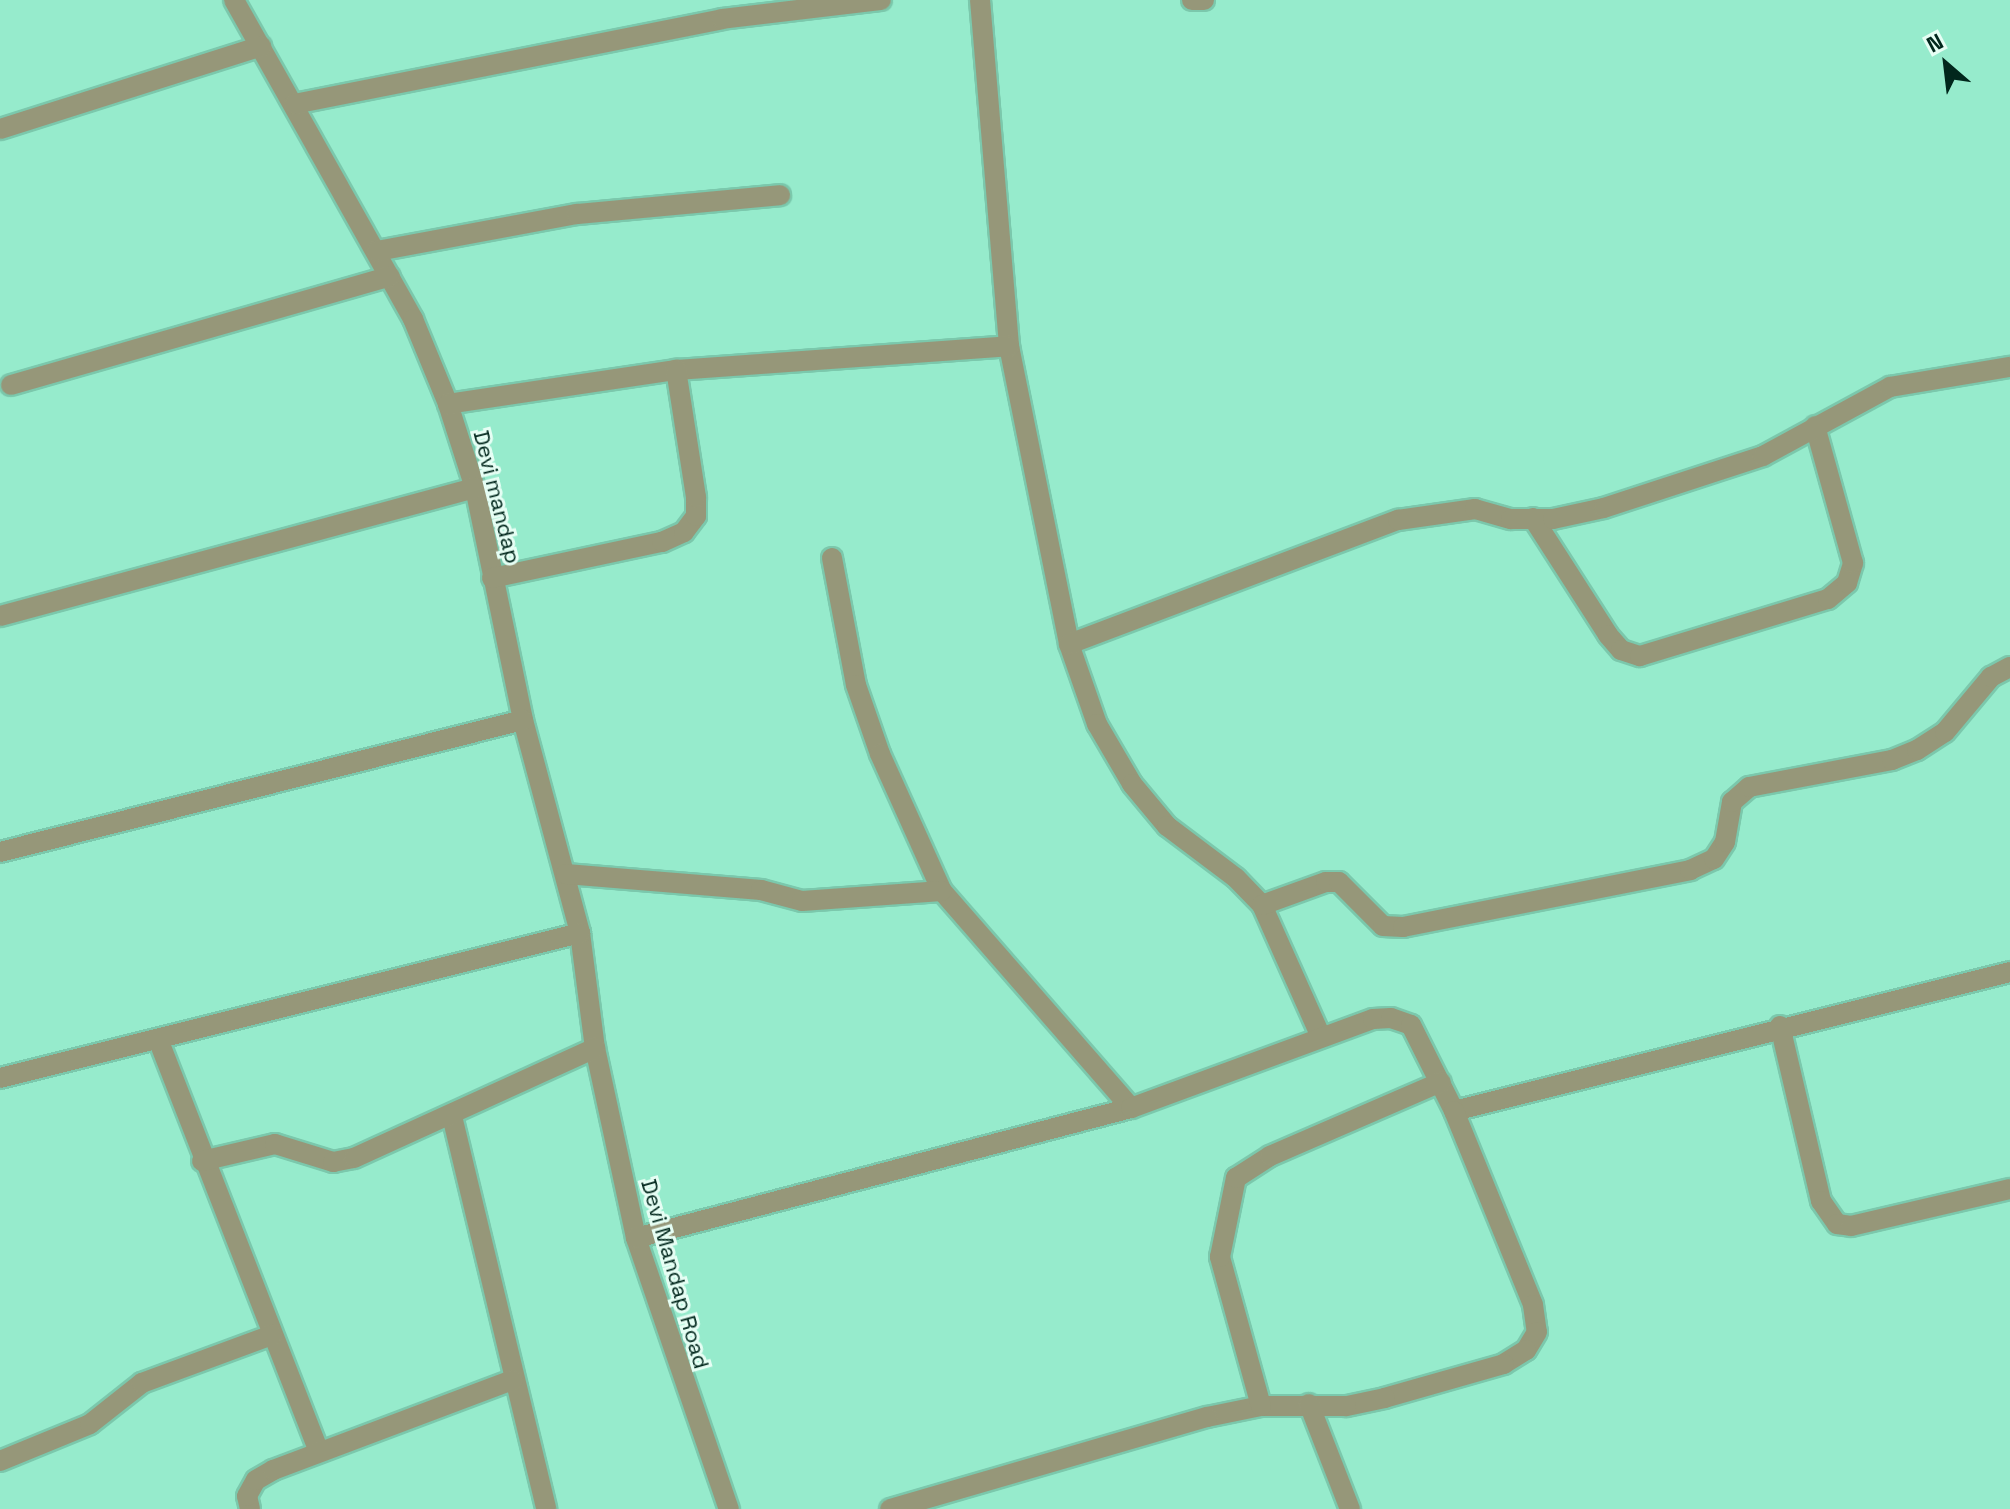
<!DOCTYPE html>
<html>
<head>
<meta charset="utf-8">
<style>
  body { margin:0 }
  #map { position:relative; width:2010px; height:1509px; overflow:hidden; background:#96ebcc; font-family:"Space Grotesk",sans-serif }
  div>[style] { position:absolute }
  [style*='--x'] { left:calc(var(--x)*1px); top:calc(var(--y)*1px); width:calc(var(--w)*1px); rotate:calc(var(--a)*1deg) }
  .roads { filter:drop-shadow(2px 0 #7bc8ac) drop-shadow(-2px 0 #7bc8ac) drop-shadow(0 2px #7bc8ac) drop-shadow(0 -2px #7bc8ac) }
  .minor>* { height:20px; margin:-10px; padding:0 10px; transform-origin:10px; border-radius:10px; background:#969779 }
  span { translate:-50% -50%; white-space:nowrap; text-align:center; line-height:1.15; -webkit-text-stroke:6px #e6fef4; paint-order:stroke }
  .street-label { font-size:22px; color:#01271c }
  .north { position:absolute; left:1906px; top:24px; width:80px; height:80px; -webkit-text-stroke:6px #e6fef4; paint-order:stroke; rotate:332deg; font-size:22px; font-weight:700; line-height:32px; text-align:center; color:#01271c }
  .north::after { content:''; display:block; margin:auto; width:28px; height:36px; background:#01271c; clip-path:polygon(50% 0,100% 100%,50% 72%,0 100%) }
</style>
</head>
<body>
<div id="map">
  <div class="roads">
    <div class="minor">
      <i style="--x:234;--y:0;--w:366;--a:60.7"></i>
      <i style="--x:413;--y:319;--w:92;--a:67.6"></i>
      <i style="--x:448;--y:404;--w:88;--a:72.2"></i>
      <i style="--x:475;--y:488;--w:237;--a:78.3"></i>
      <i style="--x:523;--y:720;--w:220;--a:75"></i>
      <i style="--x:580;--y:933;--w:116;--a:82.6"></i>
      <i style="--x:595;--y:1048;--w:194;--a:77.8"></i>
      <i style="--x:636;--y:1238;--w:287;--a:71.1"></i>
      <i style="--x:980;--y:0;--w:347;--a:85.2"></i>
      <i style="--x:1009;--y:346;--w:304;--a:78.6"></i>
      <i style="--x:1069;--y:644;--w:85;--a:70.7"></i>
      <i style="--x:1097;--y:724;--w:69;--a:59.7"></i>
      <i style="--x:1132;--y:784;--w:55;--a:50.2"></i>
      <i style="--x:1167;--y:826;--w:86;--a:37"></i>
      <i style="--x:1236;--y:878;--w:37;--a:46"></i>
      <i style="--x:1262;--y:905;--w:145;--a:65.9"></i>
      <i style="--x:1192;--y:0;--w:12;--a:0"></i>
      <i style="--x:294;--y:104;--w:436;--a:-11.2"></i>
      <i style="--x:722;--y:19;--w:160;--a:-6.8"></i>
      <i style="--x:0;--y:129;--w:274;--a:-17.6"></i>
      <i style="--x:377;--y:251;--w:203;--a:-10.5"></i>
      <i style="--x:577;--y:214;--w:204;--a:-5.3"></i>
      <i style="--x:11;--y:385;--w:394;--a:-16"></i>
      <i style="--x:448;--y:404;--w:231;--a:-8.5"></i>
      <i style="--x:676;--y:370;--w:334;--a:-4.1"></i>
      <i style="--x:1533;--y:518;--w:139;--a:57.3"></i>
      <i style="--x:1608;--y:635;--w:20;--a:49"></i>
      <i style="--x:1621;--y:650;--w:20;--a:18"></i>
      <i style="--x:1640;--y:656;--w:196;--a:-16.9"></i>
      <i style="--x:1828;--y:599;--w:25;--a:-40"></i>
      <i style="--x:1847;--y:583;--w:21;--a:-73"></i>
      <i style="--x:1853;--y:563;--w:142;--a:-105.5"></i>
      <i style="--x:832;--y:558;--w:129;--a:79.3"></i>
      <i style="--x:856;--y:685;--w:73;--a:70.8"></i>
      <i style="--x:880;--y:754;--w:150;--a:65.7"></i>
      <i style="--x:942;--y:891;--w:288;--a:48.9"></i>
      <i style="--x:492;--y:578;--w:174;--a:-12"></i>
      <i style="--x:662;--y:542;--w:24;--a:-24"></i>
      <i style="--x:684;--y:532;--w:20;--a:-53"></i>
      <i style="--x:696;--y:516;--w:19;--a:-90"></i>
      <i style="--x:696;--y:497;--w:129;--a:-98.9"></i>
      <i style="--x:0;--y:616;--w:492;--a:-15.1"></i>
      <i style="--x:1069;--y:644;--w:352;--a:-20.7"></i>
      <i style="--x:1398;--y:520;--w:78;--a:-8.1"></i>
      <i style="--x:1475;--y:509;--w:37;--a:16"></i>
      <i style="--x:1511;--y:519;--w:42;--a:0"></i>
      <i style="--x:1553;--y:519;--w:52;--a:-12.2"></i>
      <i style="--x:1604;--y:508;--w:167;--a:-18.1"></i>
      <i style="--x:1763;--y:456;--w:145;--a:-28.5"></i>
      <i style="--x:1890;--y:387;--w:122;--a:-9.5"></i>
      <i style="--x:0;--y:852;--w:539;--a:-14.17"></i>
      <i style="--x:566;--y:874;--w:196;--a:4.7"></i>
      <i style="--x:761;--y:890;--w:42;--a:15"></i>
      <i style="--x:802;--y:901;--w:140;--a:-4.1"></i>
      <i style="--x:1262;--y:905;--w:68;--a:-19.8"></i>
      <i style="--x:1326;--y:882;--w:13;--a:0"></i>
      <i style="--x:1339;--y:882;--w:62;--a:45"></i>
      <i style="--x:1383;--y:926;--w:20;--a:3"></i>
      <i style="--x:1403;--y:927;--w:293;--a:-11.2"></i>
      <i style="--x:1690;--y:870;--w:26;--a:-25"></i>
      <i style="--x:1714;--y:859;--w:20;--a:-57"></i>
      <i style="--x:1725;--y:842;--w:41;--a:-80.1"></i>
      <i style="--x:1732;--y:802;--w:23;--a:-41"></i>
      <i style="--x:1749;--y:787;--w:146;--a:-10.7"></i>
      <i style="--x:1892;--y:760;--w:27;--a:-22"></i>
      <i style="--x:1917;--y:750;--w:33;--a:-33"></i>
      <i style="--x:1945;--y:732;--w:72;--a:-50.1"></i>
      <i style="--x:1991;--y:677;--w:21;--a:-28"></i>
      <i style="--x:1780;--y:1026;--w:180;--a:76.8"></i>
      <i style="--x:1821;--y:1201;--w:28;--a:55"></i>
      <i style="--x:1837;--y:1224;--w:14;--a:8"></i>
      <i style="--x:1851;--y:1226;--w:163;--a:-13.1"></i>
      <i style="--x:158;--y:1039;--w:443;--a:68.7"></i>
      <i style="--x:0;--y:1078;--w:598;--a:-14.04"></i>
      <i style="--x:1454;--y:1111;--w:573;--a:-14.04"></i>
      <i style="--x:452;--y:1116;--w:404;--a:76.5"></i>
      <i style="--x:202;--y:1161;--w:75;--a:-13.1"></i>
      <i style="--x:275;--y:1144;--w:61;--a:17.2"></i>
      <i style="--x:333;--y:1162;--w:21;--a:-11"></i>
      <i style="--x:354;--y:1158;--w:265;--a:-24.5"></i>
      <i style="--x:636;--y:1238;--w:512;--a:-14.72"></i>
      <i style="--x:1131;--y:1108;--w:258;--a:-20.2"></i>
      <i style="--x:1373;--y:1019;--w:18;--a:-3"></i>
      <i style="--x:1391;--y:1018;--w:21;--a:19"></i>
      <i style="--x:1411;--y:1025;--w:96;--a:63.4"></i>
      <i style="--x:1454;--y:1111;--w:209;--a:67.8"></i>
      <i style="--x:1533;--y:1305;--w:27;--a:82"></i>
      <i style="--x:1537;--y:1332;--w:21;--a:121"></i>
      <i style="--x:1526;--y:1350;--w:26;--a:148"></i>
      <i style="--x:1504;--y:1364;--w:124;--a:164.1"></i>
      <i style="--x:1385;--y:1398;--w:40;--a:168"></i>
      <i style="--x:1346;--y:1406;--w:85;--a:180"></i>
      <i style="--x:1261;--y:1406;--w:55;--a:168.5"></i>
      <i style="--x:1207;--y:1417;--w:330;--a:163.8"></i>
      <i style="--x:1309;--y:1404;--w:113;--a:68.7"></i>
      <i style="--x:1261;--y:1406;--w:155;--a:-105.4"></i>
      <i style="--x:1220;--y:1257;--w:81;--a:-78.6"></i>
      <i style="--x:1236;--y:1178;--w:40;--a:-32.9"></i>
      <i style="--x:1270;--y:1156;--w:186;--a:-23.4"></i>
      <i style="--x:0;--y:1461;--w:97;--a:-22.3"></i>
      <i style="--x:90;--y:1424;--w:66;--a:-38.3"></i>
      <i style="--x:142;--y:1383;--w:139;--a:-20.3"></i>
      <i style="--x:250;--y:1509;--w:13;--a:-103"></i>
      <i style="--x:247;--y:1496;--w:18;--a:-61"></i>
      <i style="--x:256;--y:1480;--w:20;--a:-30"></i>
      <i style="--x:273;--y:1470;--w:256;--a:-20.6"></i>
    </div>
  </div>
  <div class="street-label">
    <span style="left:497px;top:497px;rotate:76deg">Devi mandap</span>
    <span style="left:675px;top:1274px;rotate:74deg">Devi Mandap Road</span>
  </div>
  <div class="north">N</div>
</div>
</body>
</html>
